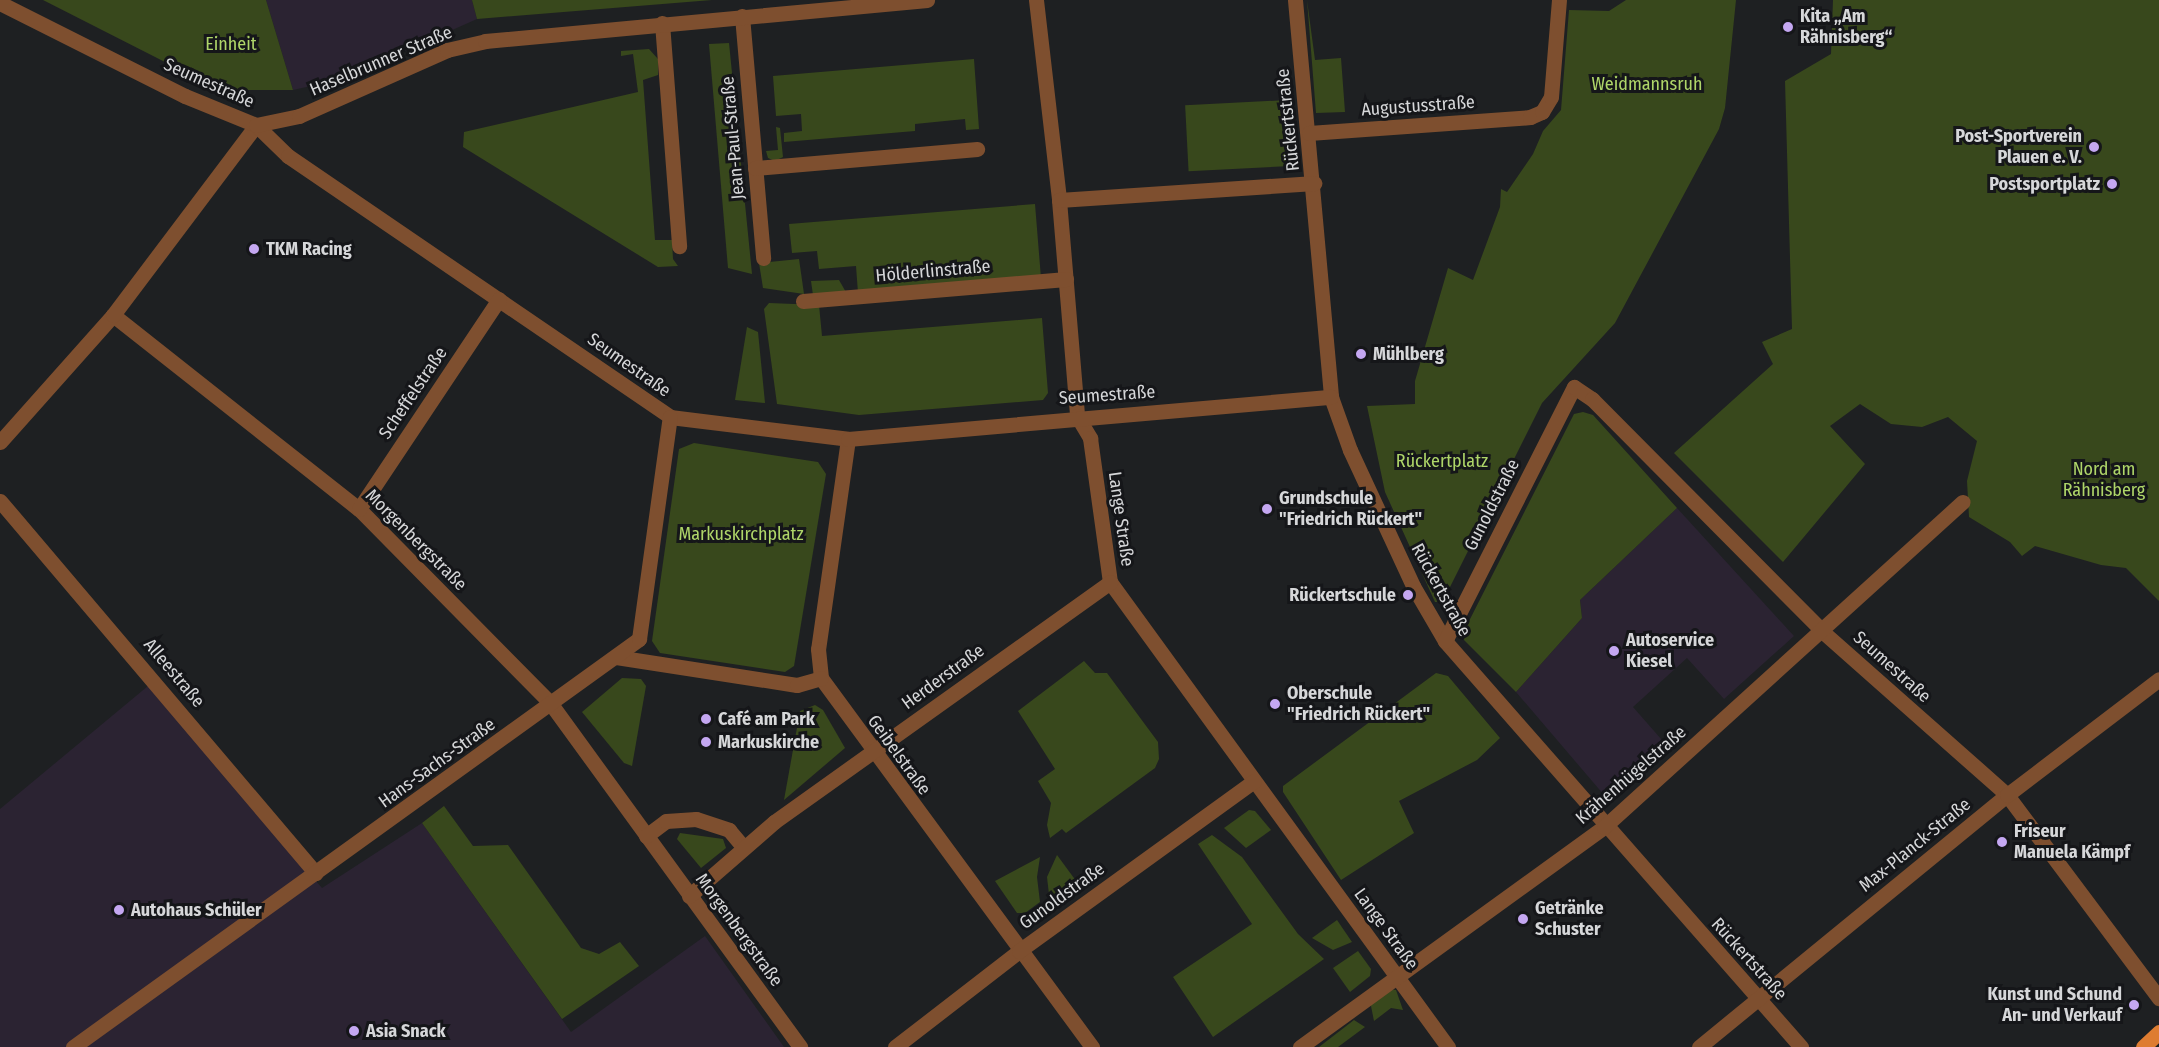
<!DOCTYPE html>
<html>
<head>
<meta charset="utf-8">
<style>
  body { margin:0 }
  #map { position:relative; width:2159px; height:1047px; overflow:hidden; background:#1e2022; font-family:"Fira Sans Condensed",sans-serif }
  div>[style] { position:absolute }
  [style*='--x'] { left:calc(var(--x)*1px); top:calc(var(--y)*1px); width:calc(var(--w)*1px); rotate:calc(var(--a)*1deg) }
  .commercial>* { inset:0; background:#2b2332 }
  .green>* { inset:0; background:#38481c; transform-origin:0 0 }
  .minor>* { height:15px; margin:-7.5px; padding:0 7.5px; transform-origin:7.5px; border-radius:7.5px; background:#7e4f2f }
  .tertiary>* { height:15px; margin:-7.5px; padding:0 7.5px; transform-origin:7.5px; border-radius:7.5px; background:#7e4f2f }
  .primary>* { height:15px; margin:-7.5px; padding:0 7.5px; transform-origin:7.5px; border-radius:7.5px; background:#de7c31 }
  .dots>* { width:16px; height:16px; translate:-50% -50%; box-sizing:border-box; border:3px solid #151619; border-radius:50% }
  span { translate:-50% -50%; white-space:nowrap; text-align:center; line-height:1.15; -webkit-text-stroke:6px #151619; paint-order:stroke }
  .poi-label { font-size:18px; color:#d6d7d9; font-weight:700 }
  .left { translate:0 -50%; text-align:left }
  .right { translate:-100% -50%; text-align:right }
  .park-label { font-size:18px; color:#afd669 }
  .street-label { font-size:18px; color:#d6d7d9 }
</style>
</head>
<body>
<div id="map">
  <div class="commercial">
    <i style="clip-path:polygon(266px 0,472px 0,477px 19px,342px 79px,293px 90px)"></i>
    <i style="clip-path:polygon(1677px 508px,1794px 636px,1724px 699px,1687px 658px,1633px 707px,1669px 748px,1610px 802px,1516px 692px,1582px 618px,1580px 600px)"></i>
    <i style="clip-path:polygon(148px 686px,322px 888px,422px 823px,571px 1032px,705px 936px,784px 1047px,0 1047px,0 809px)"></i>
  </div>
  <div class="green">
    <i style="clip-path:polygon(43px 0,266px 0,293px 90px,220px 90px)"></i>
    <i style="clip-path:polygon(472px 0,712px 0,477px 19px)"></i>
    <i style="clip-path:polygon(1307px 0,1315px 60px,1341px 58px,1345px 112px,1316px 113px)"></i>
    <i style="clip-path:polygon(1626px 0,1736px 0,1725px 108px,1719px 129px,1615px 323px,1542px 403px,1447px 593px,1441px 602px,1435px 602px,1385px 492px,1367px 406px,1415px 404px,1415px 381px,1448px 268px,1473px 280px,1500px 207px,1501px 189px,1507px 192px,1533px 154px,1543px 131px,1561px 110px,1569px 10px,1609px 11px)"></i>
    <i style="clip-path:polygon(1833px 0,2159px 0,2159px 601px,2126px 568px,2101px 565px,2035px 546px,2022px 556px,2010px 542px,1969px 517px,1967px 481px,1977px 441px,1948px 417px,1922px 427px,1891px 424px,1860px 404px,1830px 426px,1865px 464px,1783px 562px,1674px 453px,1773px 364px,1762px 342px,1792px 329px,1785px 81px,1831px 54px)"></i>
    <i style="clip-path:polygon(729px 43px,752px 274px,728px 268px,709px 44px)"></i>
    <i style="clip-path:polygon(649px 49px,658px 59px,658px 75px,643px 80px,655px 240px,672px 240px,673px 259px,678px 266px,658px 267px,463px 147px,464px 132px,638px 92px,633px 54px,621px 56px,621px 51px)"></i>
    <i style="clip-path:polygon(974px 59px,979px 129px,966px 130px,965px 119px,915px 124px,915px 131px,784px 142px,784px 133px,802px 131px,801px 114px,776px 116px,773px 76px)"></i>
    <i style="left:1287px;top:100px;width:66px;height:102px;rotate:87deg"></i>
    <i style="clip-path:polygon(776px 127px,780px 128px,783px 157px,775px 161px,768px 158px,766px 151px,778px 150px)"></i>
    <i style="clip-path:polygon(1035px 204px,1041px 278px,858px 293px,856px 266px,819px 269px,817px 251px,792px 253px,789px 224px)"></i>
    <i style="clip-path:polygon(799px 259px,804px 294px,763px 288px,759px 263px)"></i>
    <i style="clip-path:polygon(839px 280px,847px 294px,813px 295px,811px 281px)"></i>
    <i style="clip-path:polygon(769px 303px,819px 305px,822px 336px,1042px 318px,1048px 393px,1043px 400px,859px 415px,777px 404px,764px 309px)"></i>
    <i style="clip-path:polygon(747px 327px,758px 332px,765px 403px,735px 400px)"></i>
    <i style="clip-path:polygon(1583px 412px,1593px 415px,1677px 508px,1580px 600px,1582px 618px,1516px 692px,1464px 640px,1466px 627px,1574px 414px)"></i>
    <i style="clip-path:polygon(694px 443px,818px 462px,826px 474px,794px 666px,785px 672px,660px 653px,652px 641px,679px 449px)"></i>
    <i style="clip-path:polygon(1084px 661px,1095px 673px,1107px 673px,1158px 742px,1159px 759px,1155px 768px,1066px 833px,1062px 829px,1050px 838px,1047px 825px,1051px 803px,1038px 781px,1055px 769px,1018px 711px)"></i>
    <i style="clip-path:polygon(1436px 673px,1448px 676px,1500px 738px,1477px 760px,1399px 801px,1414px 833px,1341px 880px,1283px 792px,1283px 786px)"></i>
    <i style="clip-path:polygon(622px 678px,641px 679px,646px 686px,632px 766px,624px 763px,582px 712px)"></i>
    <i style="clip-path:polygon(815px 705px,823px 710px,845px 748px,784px 800px,800px 711px)"></i>
    <i style="clip-path:polygon(444px 806px,473px 846px,508px 845px,581px 948px,599px 954px,620px 942px,639px 966px,562px 1019px,422px 823px)"></i>
    <i style="clip-path:polygon(1249px 810px,1255px 811px,1271px 830px,1246px 848px,1224px 828px)"></i>
    <i style="clip-path:polygon(680px 833px,723px 839px,726px 848px,701px 868px,677px 839px)"></i>
    <i style="clip-path:polygon(1212px 835px,1242px 857px,1298px 934px,1324px 959px,1213px 1037px,1173px 977px,1252px 924px,1198px 844px)"></i>
    <i style="clip-path:polygon(1057px 855px,1082px 889px,1057px 908px,1050px 903px,1047px 877px)"></i>
    <i style="clip-path:polygon(1040px 857px,1037px 877px,1040px 902px,1025px 913px,1017px 913px,995px 881px)"></i>
    <i style="clip-path:polygon(1337px 920px,1352px 942px,1333px 950px,1312px 938px)"></i>
    <i style="clip-path:polygon(1358px 951px,1371px 969px,1370px 976px,1350px 992px,1333px 968px)"></i>
    <i style="clip-path:polygon(1388px 989px,1396px 990px,1403px 1010px,1391px 1008px,1374px 1021px,1370px 1001px)"></i>
    <i style="clip-path:polygon(1354px 1020px,1365px 1027px,1338px 1047px,1319px 1047px)"></i>
  </div>
  <div class="minor">
    <i style="--x:1036;--y:0;--w:201;--a:83.4"></i>
    <i style="--x:1059;--y:200;--w:217;--a:85.2"></i>
    <i style="--x:1077;--y:416;--w:26;--a:59"></i>
    <i style="--x:1090;--y:438;--w:145;--a:82.1"></i>
    <i style="--x:1110;--y:582;--w:575;--a:53.99"></i>
    <i style="--x:1295;--y:0;--w:399;--a:84.8"></i>
    <i style="--x:1331;--y:397;--w:56;--a:70.3"></i>
    <i style="--x:1350;--y:450;--w:150;--a:65.1"></i>
    <i style="--x:1413;--y:586;--w:64;--a:59.8"></i>
    <i style="--x:1445;--y:641;--w:540;--a:48.75"></i>
    <i style="--x:742;--y:16;--w:243;--a:85"></i>
    <i style="--x:662;--y:23;--w:224;--a:85.6"></i>
    <i style="--x:1309;--y:133;--w:222;--a:-4.1"></i>
    <i style="--x:1530;--y:117;--w:13;--a:-23"></i>
    <i style="--x:1542;--y:112;--w:17;--a:-59"></i>
    <i style="--x:1551;--y:97;--w:97;--a:-85.3"></i>
    <i style="--x:755;--y:168;--w:223;--a:-4.9"></i>
    <i style="--x:1059;--y:200;--w:256;--a:-3.8"></i>
    <i style="--x:803;--y:301;--w:264;--a:-4.8"></i>
    <i style="--x:113;--y:315;--w:313;--a:38.3"></i>
    <i style="--x:359;--y:509;--w:274;--a:45.4"></i>
    <i style="--x:551;--y:704;--w:424;--a:54"></i>
    <i style="--x:848;--y:439;--w:212;--a:98.1"></i>
    <i style="--x:818;--y:649;--w:29;--a:84"></i>
    <i style="--x:821;--y:678;--w:458;--a:53.7"></i>
    <i style="--x:0;--y:442;--w:170;--a:-48.3"></i>
    <i style="--x:113;--y:315;--w:238;--a:-53"></i>
    <i style="--x:256;--y:125;--w:45;--a:44.1"></i>
    <i style="--x:288;--y:156;--w:463;--a:34.3"></i>
    <i style="--x:670;--y:417;--w:179;--a:7"></i>
    <i style="--x:848;--y:439;--w:485;--a:-5"></i>
    <i style="--x:0;--y:501;--w:488;--a:49.7"></i>
    <i style="--x:359;--y:509;--w:252;--a:-56.3"></i>
    <i style="--x:1445;--y:641;--w:285;--a:-63.1"></i>
    <i style="--x:1574;--y:387;--w:22;--a:34"></i>
    <i style="--x:1592;--y:399;--w:328;--a:45.2"></i>
    <i style="--x:1823;--y:632;--w:246;--a:41.5"></i>
    <i style="--x:2007;--y:795;--w:254;--a:53.2"></i>
    <i style="--x:616;--y:657;--w:183;--a:8.8"></i>
    <i style="--x:797;--y:685;--w:25;--a:-16"></i>
    <i style="--x:646;--y:836;--w:25;--a:-37"></i>
    <i style="--x:666;--y:821;--w:30;--a:-4"></i>
    <i style="--x:696;--y:819;--w:35;--a:18"></i>
    <i style="--x:729;--y:830;--w:23;--a:50"></i>
    <i style="--x:689;--y:896;--w:113;--a:-41"></i>
    <i style="--x:774;--y:822;--w:413;--a:-35.5"></i>
    <i style="--x:73;--y:1047;--w:698;--a:-35.79"></i>
    <i style="--x:639;--y:639;--w:224;--a:-82.1"></i>
    <i style="--x:895;--y:1047;--w:157;--a:-37.7"></i>
    <i style="--x:1019;--y:951;--w:290;--a:-35.9"></i>
    <i style="--x:1300;--y:1047;--w:375;--a:-35.9"></i>
    <i style="--x:1604;--y:827;--w:484;--a:-42.2"></i>
    <i style="--x:1699;--y:1047;--w:398;--a:-39.3"></i>
    <i style="--x:2007;--y:795;--w:191;--a:-37.3"></i>
  </div>
  <div class="tertiary">
    <i style="--x:0;--y:3;--w:207;--a:26.7"></i>
    <i style="--x:185;--y:96;--w:77;--a:22.2"></i>
    <i style="--x:256;--y:125;--w:44;--a:-11.8"></i>
    <i style="--x:299;--y:116;--w:162;--a:-24"></i>
    <i style="--x:447;--y:50;--w:39;--a:-13"></i>
    <i style="--x:485;--y:41;--w:444;--a:-5.3"></i>
  </div>
  <div class="primary">
    <i style="--x:2143;--y:1047;--w:22;--a:-43"></i>
  </div>
  <div class="dots">
    <i style="left:1788px;top:27px;background:#c4a7f1"></i>
    <i style="left:2094px;top:147px;background:#c4a7f1"></i>
    <i style="left:2112px;top:184px;background:#c4a7f1"></i>
    <i style="left:254px;top:249px;background:#c4a7f1"></i>
    <i style="left:1361px;top:354px;background:#c4a7f1"></i>
    <i style="left:1267px;top:509px;background:#c4a7f1"></i>
    <i style="left:1408px;top:595px;background:#c4a7f1"></i>
    <i style="left:1614px;top:651px;background:#c4a7f1"></i>
    <i style="left:1275px;top:704px;background:#c4a7f1"></i>
    <i style="left:706px;top:719px;background:#c4a7f1"></i>
    <i style="left:706px;top:742px;background:#c4a7f1"></i>
    <i style="left:2002px;top:842px;background:#c4a7f1"></i>
    <i style="left:119px;top:910px;background:#c4a7f1"></i>
    <i style="left:1523px;top:919px;background:#c4a7f1"></i>
    <i style="left:2134px;top:1005px;background:#c4a7f1"></i>
    <i style="left:354px;top:1031px;background:#c4a7f1"></i>
  </div>
  <div class="poi-label">
    <span class="left" style="left:1800px;top:27px">Kita „Am<br>Rähnisberg“</span>
    <span class="right" style="left:2082px;top:147px">Post-Sportverein<br>Plauen e. V.</span>
    <span class="right" style="left:2100px;top:184px">Postsportplatz</span>
    <span class="left" style="left:266px;top:249px">TKM Racing</span>
    <span class="left" style="left:1373px;top:354px">Mühlberg</span>
    <span class="left" style="left:1279px;top:509px">Grundschule<br>"Friedrich Rückert"</span>
    <span class="right" style="left:1396px;top:595px">Rückertschule</span>
    <span class="left" style="left:1626px;top:651px">Autoservice<br>Kiesel</span>
    <span class="left" style="left:1287px;top:704px">Oberschule<br>"Friedrich Rückert"</span>
    <span class="left" style="left:718px;top:719px">Café am Park</span>
    <span class="left" style="left:718px;top:742px">Markuskirche</span>
    <span class="left" style="left:2014px;top:842px">Friseur<br>Manuela Kämpf</span>
    <span class="left" style="left:1535px;top:919px">Getränke<br>Schuster</span>
    <span class="left" style="left:131px;top:910px">Autohaus Schüler</span>
    <span class="right" style="left:2122px;top:1005px">Kunst und Schund<br>An- und Verkauf</span>
    <span class="left" style="left:366px;top:1031px">Asia Snack</span>
  </div>
  <div class="park-label">
    <span style="left:231px;top:44px">Einheit</span>
    <span style="left:1647px;top:84px">Weidmannsruh</span>
    <span style="left:1442px;top:461px">Rückertplatz</span>
    <span style="left:2104px;top:480px">Nord am<br>Rähnisberg</span>
    <span style="left:741px;top:534px">Markuskirchplatz</span>
  </div>
  <div class="street-label">
    <span style="left:381px;top:61px;rotate:-23deg">Haselbrunner Straße</span>
    <span style="left:209px;top:83px;rotate:24deg">Seumestraße</span>
    <span style="left:1418px;top:106px;rotate:-4deg">Augustusstraße</span>
    <span style="left:1288px;top:120px;rotate:-96deg">Rückertstraße</span>
    <span style="left:733px;top:138px;rotate:-95deg">Jean-Paul-Straße</span>
    <span style="left:933px;top:271px;rotate:-5deg">Hölderlinstraße</span>
    <span style="left:629px;top:365px;rotate:35deg">Seumestraße</span>
    <span style="left:413px;top:393px;rotate:-56deg">Scheffelstraße</span>
    <span style="left:1107px;top:395px;rotate:-4deg">Seumestraße</span>
    <span style="left:1492px;top:505px;rotate:-63deg">Gunoldstraße</span>
    <span style="left:1121px;top:519px;rotate:82deg">Lange Straße</span>
    <span style="left:416px;top:540px;rotate:45deg">Morgenbergstraße</span>
    <span style="left:1441px;top:590px;rotate:61deg">Rückertstraße</span>
    <span style="left:1892px;top:667px;rotate:42deg">Seumestraße</span>
    <span style="left:174px;top:673px;rotate:50deg">Alleestraße</span>
    <span style="left:943px;top:677px;rotate:-36deg">Herderstraße</span>
    <span style="left:899px;top:755px;rotate:54deg">Geibelstraße</span>
    <span style="left:437px;top:763px;rotate:-36deg">Hans-Sachs-Straße</span>
    <span style="left:1631px;top:775px;rotate:-41deg">Krähenhügelstraße</span>
    <span style="left:1915px;top:845px;rotate:-39deg">Max-Planck-Straße</span>
    <span style="left:1062px;top:896px;rotate:-36deg">Gunoldstraße</span>
    <span style="left:1386px;top:929px;rotate:54deg">Lange Straße</span>
    <span style="left:739px;top:930px;rotate:54deg">Morgenbergstraße</span>
    <span style="left:1749px;top:959px;rotate:48deg">Rückertstraße</span>
  </div>
</div>
</body>
</html>
